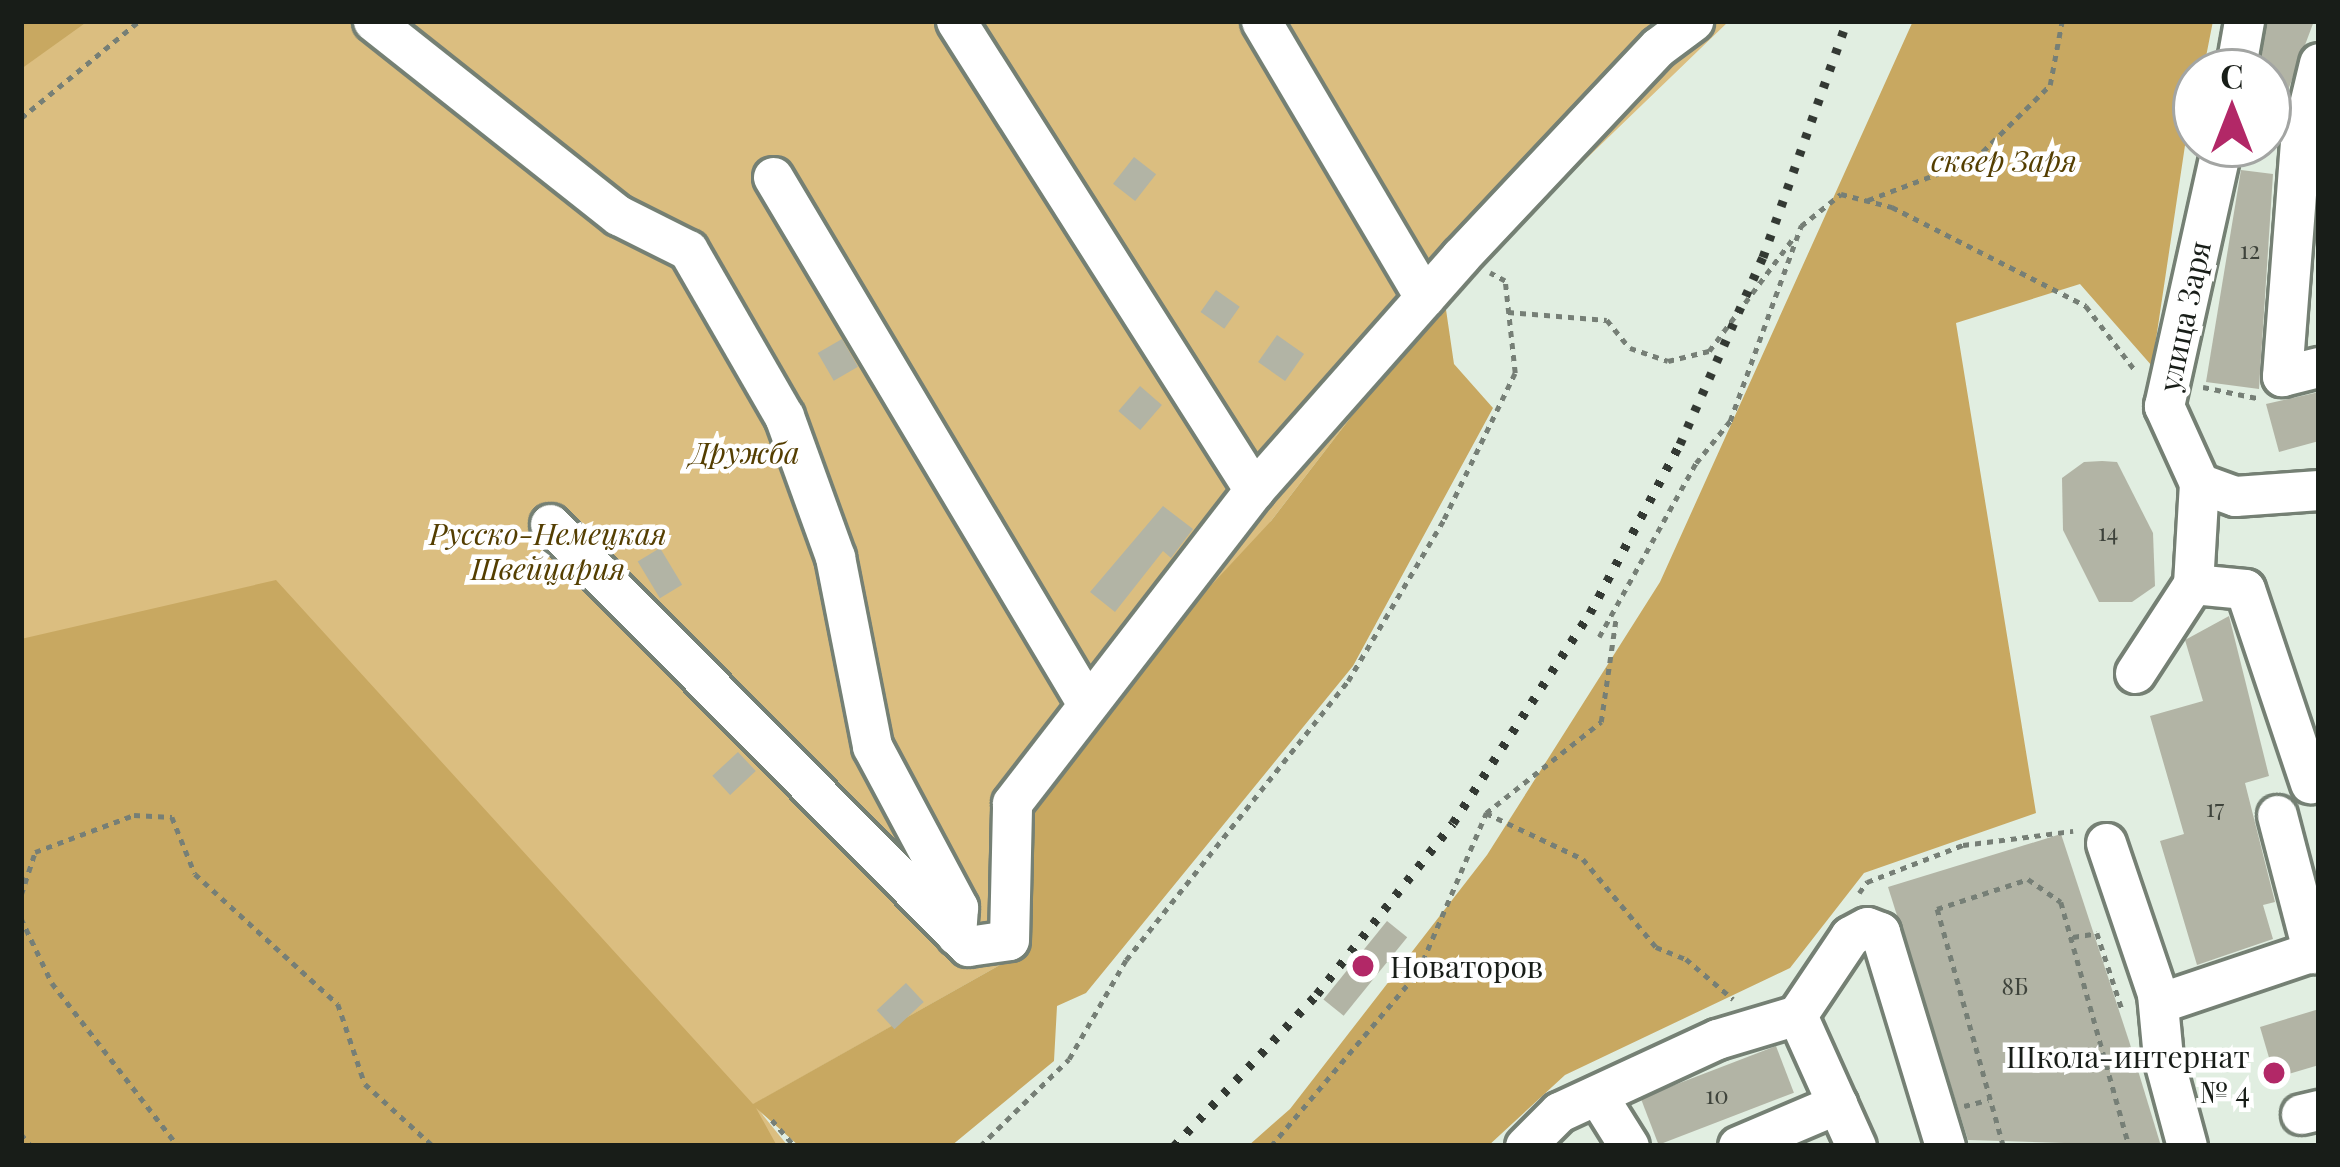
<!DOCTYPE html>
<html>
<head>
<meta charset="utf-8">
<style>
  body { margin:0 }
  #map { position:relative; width:2340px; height:1167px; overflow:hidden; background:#e1eee1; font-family:"Playfair Display",serif }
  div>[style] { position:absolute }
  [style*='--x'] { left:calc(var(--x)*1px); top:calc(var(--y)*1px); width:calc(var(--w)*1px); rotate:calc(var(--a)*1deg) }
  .green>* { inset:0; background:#dbbe80 }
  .forest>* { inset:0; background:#c8a861 }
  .building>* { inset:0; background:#b2b4a5; transform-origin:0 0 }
  .path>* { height:4.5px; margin-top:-2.25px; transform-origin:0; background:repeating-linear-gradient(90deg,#767f76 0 6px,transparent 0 12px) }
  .roads { filter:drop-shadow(3px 0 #758074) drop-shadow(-3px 0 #758074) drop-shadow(0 3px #758074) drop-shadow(0 -3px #758074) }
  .minor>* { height:39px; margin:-19.5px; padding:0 19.5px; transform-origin:19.5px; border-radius:19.5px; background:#fff }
  .rail>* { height:9px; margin-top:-4.5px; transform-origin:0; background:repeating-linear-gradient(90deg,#333933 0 6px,transparent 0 18px) }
  .dots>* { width:33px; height:33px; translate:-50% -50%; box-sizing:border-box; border:6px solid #fff; border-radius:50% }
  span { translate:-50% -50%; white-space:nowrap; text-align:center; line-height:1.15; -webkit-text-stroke:9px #fff; paint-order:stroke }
  .number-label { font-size:24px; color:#3e433b }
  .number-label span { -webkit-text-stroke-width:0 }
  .park-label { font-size:30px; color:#543e01; font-style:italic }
  .street-label { font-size:30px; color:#181d18 }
  .poi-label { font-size:30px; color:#181d18 }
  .left { translate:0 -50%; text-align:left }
  .right { translate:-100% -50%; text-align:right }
  .frame { position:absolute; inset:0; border:24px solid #181d18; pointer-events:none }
  .north { position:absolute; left:2172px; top:48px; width:120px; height:120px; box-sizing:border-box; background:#fff; border:3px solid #a3a5a3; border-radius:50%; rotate:0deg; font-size:33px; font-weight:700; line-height:48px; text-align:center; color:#181d18 }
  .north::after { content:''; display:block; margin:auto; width:42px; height:54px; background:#b22867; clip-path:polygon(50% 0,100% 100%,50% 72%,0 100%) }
</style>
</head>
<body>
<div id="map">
  <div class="green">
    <i style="clip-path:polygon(21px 21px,1729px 21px,1444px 296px,1271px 521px,1023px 952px,754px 1104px,788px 1146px,21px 1146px)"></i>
  </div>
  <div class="forest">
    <i style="clip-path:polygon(21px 21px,88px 21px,21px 69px)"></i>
    <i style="clip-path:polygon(1913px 21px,2213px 21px,2203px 72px,2196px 72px,2152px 366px,2080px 284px,1956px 323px,2036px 813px,1864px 873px,1790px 968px,1565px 1075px,1488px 1146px,1248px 1146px,1290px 1109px,1487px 855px,1660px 582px)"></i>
    <i style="clip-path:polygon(1444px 296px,1454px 364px,1493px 408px,1353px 666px,1086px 993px,1057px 1006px,1054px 1061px,951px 1146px,799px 1146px,756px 1108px,777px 1146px,21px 1146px,21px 639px,276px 580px,753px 1104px,1023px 952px,1013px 798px,1271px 521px)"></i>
  </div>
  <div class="building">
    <i style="clip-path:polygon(2267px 21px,2314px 21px,2287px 93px,2268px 90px,2268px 72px,2259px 72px)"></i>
    <i style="left:1134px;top:157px;width:28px;height:34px;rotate:38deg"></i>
    <i style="clip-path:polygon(2241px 170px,2273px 174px,2259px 389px,2206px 382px)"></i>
    <i style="left:1216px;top:290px;width:29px;height:27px;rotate:35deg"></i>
    <i style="left:1277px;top:335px;width:33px;height:33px;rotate:35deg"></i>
    <i style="left:842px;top:339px;width:32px;height:28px;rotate:60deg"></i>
    <i style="left:1140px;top:386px;width:29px;height:33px;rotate:41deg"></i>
    <i style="clip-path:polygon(2319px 392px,2319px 441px,2279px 452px,2266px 404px)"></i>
    <i style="clip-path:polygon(2102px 461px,2117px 462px,2153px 533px,2155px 586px,2132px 602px,2099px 602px,2063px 530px,2062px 478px,2084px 462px)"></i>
    <i style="clip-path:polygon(1163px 506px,1193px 529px,1171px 558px,1163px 551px,1115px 612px,1090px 592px)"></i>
    <i style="left:660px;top:548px;width:43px;height:26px;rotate:59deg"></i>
    <i style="clip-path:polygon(2229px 616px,2269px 776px,2245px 783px,2275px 902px,2263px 905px,2273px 939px,2197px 965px,2160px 841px,2184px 834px,2150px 716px,2203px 701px,2185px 640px)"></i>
    <i style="left:738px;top:752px;width:26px;height:35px;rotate:47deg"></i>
    <i style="clip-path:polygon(2061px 834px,2129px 1041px,2161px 1146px,1968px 1140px,1888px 887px)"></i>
    <i style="left:1387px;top:921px;width:26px;height:101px;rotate:39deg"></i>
    <i style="left:906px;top:983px;width:26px;height:40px;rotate:47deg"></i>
    <i style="clip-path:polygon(2319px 1009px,2319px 1065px,2275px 1078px,2260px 1027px)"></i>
    <i style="left:1776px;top:1046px;width:50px;height:145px;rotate:69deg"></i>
  </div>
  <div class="path">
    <i style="--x:21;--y:118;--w:153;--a:-39.4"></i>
    <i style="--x:1868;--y:200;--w:113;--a:-20.7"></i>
    <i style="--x:1974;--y:160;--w:107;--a:-44.6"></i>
    <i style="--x:2050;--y:85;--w:65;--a:-79.4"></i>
    <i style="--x:1508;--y:312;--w:99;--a:4.6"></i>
    <i style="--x:1607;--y:320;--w:36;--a:51"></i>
    <i style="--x:1630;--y:348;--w:40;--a:18.9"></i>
    <i style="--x:1668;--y:361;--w:42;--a:-13.7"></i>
    <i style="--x:1709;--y:351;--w:142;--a:-53.3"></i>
    <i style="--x:2203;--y:387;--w:55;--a:11.5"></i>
    <i style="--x:1599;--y:637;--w:199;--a:-60.9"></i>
    <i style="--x:1696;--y:463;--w:54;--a:-51"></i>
    <i style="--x:1730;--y:421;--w:208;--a:-70"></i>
    <i style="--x:1801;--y:226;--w:51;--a:-38.7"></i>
    <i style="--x:1841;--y:194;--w:53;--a:14.3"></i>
    <i style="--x:1892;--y:207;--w:218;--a:27"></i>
    <i style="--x:2086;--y:306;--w:81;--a:52.6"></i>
    <i style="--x:1486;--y:813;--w:107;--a:25.4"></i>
    <i style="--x:1583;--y:859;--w:114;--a:50.3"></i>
    <i style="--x:1656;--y:947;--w:32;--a:22"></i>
    <i style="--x:1686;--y:959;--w:62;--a:40.4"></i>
    <i style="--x:1859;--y:893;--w:14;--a:-54"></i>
    <i style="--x:1867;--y:882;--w:103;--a:-21.1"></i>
    <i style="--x:1963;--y:845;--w:111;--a:-7.3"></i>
    <i style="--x:21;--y:895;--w:45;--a:-72"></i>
    <i style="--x:35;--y:852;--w:106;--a:-20.5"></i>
    <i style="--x:134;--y:815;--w:38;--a:3"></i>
    <i style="--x:172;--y:817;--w:61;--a:68"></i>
    <i style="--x:195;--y:874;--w:193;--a:42.3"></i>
    <i style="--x:338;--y:1004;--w:84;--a:71.4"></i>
    <i style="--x:365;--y:1084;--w:92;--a:42.4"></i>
    <i style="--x:21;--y:918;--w:72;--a:64.5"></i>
    <i style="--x:52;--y:983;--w:206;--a:52.3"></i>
    <i style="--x:2073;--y:937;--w:24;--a:-9"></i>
    <i style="--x:2097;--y:933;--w:83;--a:71.8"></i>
    <i style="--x:1964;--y:1106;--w:25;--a:-14"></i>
    <i style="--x:772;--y:1120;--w:35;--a:49"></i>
    <i style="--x:21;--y:1134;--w:16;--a:50"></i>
    <i style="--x:980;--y:1146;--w:124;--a:-44.3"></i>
    <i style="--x:1069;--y:1059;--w:114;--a:-60.1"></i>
    <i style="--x:1126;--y:960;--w:357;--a:-51.5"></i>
    <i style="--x:1348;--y:681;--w:188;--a:-59.3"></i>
    <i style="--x:1444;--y:519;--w:162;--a:-64.1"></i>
    <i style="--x:1515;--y:373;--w:93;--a:-96.2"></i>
    <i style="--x:1505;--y:281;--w:17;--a:-152"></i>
    <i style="--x:1271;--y:1146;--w:228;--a:-49.8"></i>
    <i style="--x:1418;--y:972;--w:173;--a:-66.8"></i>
    <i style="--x:1486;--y:813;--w:147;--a:-38.4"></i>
    <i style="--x:1601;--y:722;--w:105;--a:-81.8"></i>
    <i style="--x:2003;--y:1146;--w:246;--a:-105.6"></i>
    <i style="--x:1937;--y:909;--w:96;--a:-18.2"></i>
    <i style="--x:2028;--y:879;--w:40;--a:34.9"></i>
    <i style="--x:2061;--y:902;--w:253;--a:74.4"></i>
  </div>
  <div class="roads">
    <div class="minor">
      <i style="--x:373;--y:21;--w:313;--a:38.4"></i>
      <i style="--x:618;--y:215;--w:78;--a:26.6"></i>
      <i style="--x:688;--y:250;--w:192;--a:60"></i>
      <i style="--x:784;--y:416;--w:150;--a:70.1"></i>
      <i style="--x:835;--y:557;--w:193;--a:78.9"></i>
      <i style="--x:872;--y:746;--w:183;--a:61.9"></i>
      <i style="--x:958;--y:907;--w:28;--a:94"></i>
      <i style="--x:956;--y:21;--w:556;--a:57.57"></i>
      <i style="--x:1261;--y:21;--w:321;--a:59.4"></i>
      <i style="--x:2319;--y:63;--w:81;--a:103.5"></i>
      <i style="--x:2300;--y:142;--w:235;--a:94.4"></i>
      <i style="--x:2282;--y:376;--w:38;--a:-14"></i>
      <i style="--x:2235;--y:72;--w:52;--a:-80"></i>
      <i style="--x:773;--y:177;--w:613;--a:59.21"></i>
      <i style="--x:2199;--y:483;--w:38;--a:20"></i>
      <i style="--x:2235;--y:496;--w:84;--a:-4.1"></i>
      <i style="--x:550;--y:524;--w:594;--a:45.27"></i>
      <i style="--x:968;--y:946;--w:41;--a:-8.3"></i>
      <i style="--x:1009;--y:940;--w:137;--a:-88.7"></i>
      <i style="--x:1012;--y:803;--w:396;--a:-52.3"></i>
      <i style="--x:1254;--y:490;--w:311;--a:-48.5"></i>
      <i style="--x:1460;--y:257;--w:289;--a:-46.7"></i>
      <i style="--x:1658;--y:47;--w:44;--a:-36.6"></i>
      <i style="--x:2193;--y:584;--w:52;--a:5.5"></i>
      <i style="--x:2245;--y:589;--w:205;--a:71.5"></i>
      <i style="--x:2135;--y:673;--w:106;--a:-56.9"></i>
      <i style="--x:2193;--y:584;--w:101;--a:-86.6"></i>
      <i style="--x:2199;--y:483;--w:85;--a:-114.4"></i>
      <i style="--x:2164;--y:406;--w:268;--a:-77.5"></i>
      <i style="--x:2277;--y:815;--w:143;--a:75.4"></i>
      <i style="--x:2106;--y:843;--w:159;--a:71.3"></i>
      <i style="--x:2157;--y:994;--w:63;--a:84.6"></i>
      <i style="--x:2163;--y:1057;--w:92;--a:74.9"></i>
      <i style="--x:2159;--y:1003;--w:169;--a:-18.6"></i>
      <i style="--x:1797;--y:1015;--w:95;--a:-56.1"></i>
      <i style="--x:1850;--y:936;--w:19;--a:-28"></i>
      <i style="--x:1867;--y:927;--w:14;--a:21"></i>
      <i style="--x:1880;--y:932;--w:224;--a:73.1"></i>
      <i style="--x:1797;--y:1015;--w:144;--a:65.8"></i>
      <i style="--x:1597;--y:1095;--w:60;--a:57.9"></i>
      <i style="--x:2301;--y:1114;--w:18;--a:-13"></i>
      <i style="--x:1525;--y:1146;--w:48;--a:-45"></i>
      <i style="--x:1559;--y:1112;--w:174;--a:-24.8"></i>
      <i style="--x:1717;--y:1039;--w:84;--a:-16.7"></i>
      <i style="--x:1738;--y:1146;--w:108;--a:-23"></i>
    </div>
  </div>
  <div class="rail">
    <i style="--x:1174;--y:1146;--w:209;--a:-46.7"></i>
    <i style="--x:1317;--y:994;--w:218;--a:-51.5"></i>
    <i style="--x:1453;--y:823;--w:251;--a:-56.9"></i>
    <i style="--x:1590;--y:613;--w:191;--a:-62"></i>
    <i style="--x:1680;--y:444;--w:205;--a:-66.1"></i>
    <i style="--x:1763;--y:257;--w:251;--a:-70.4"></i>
  </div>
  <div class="dots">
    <i style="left:1363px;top:966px;background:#b22867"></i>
    <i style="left:2274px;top:1073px;background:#b22867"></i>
  </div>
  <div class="number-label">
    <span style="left:2250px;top:250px">12</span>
    <span style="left:2108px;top:532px">14</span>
    <span style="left:2215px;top:808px">17</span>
    <span style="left:2015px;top:986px">8Б</span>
    <span style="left:1717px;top:1095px">10</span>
  </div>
  <div class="park-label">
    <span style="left:2004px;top:160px">сквер Заря</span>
    <span style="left:745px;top:452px">Дружба</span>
    <span style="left:548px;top:550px">Русско-Немецкая<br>Швейцария</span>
  </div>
  <div class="street-label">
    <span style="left:2184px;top:316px;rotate:-78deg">улица Заря</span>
  </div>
  <div class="poi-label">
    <span class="left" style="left:1390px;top:966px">Новаторов</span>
    <span class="right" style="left:2250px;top:1073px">Школа-интернат<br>№ 4</span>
  </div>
  <div class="frame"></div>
  <div class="north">С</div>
</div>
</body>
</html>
